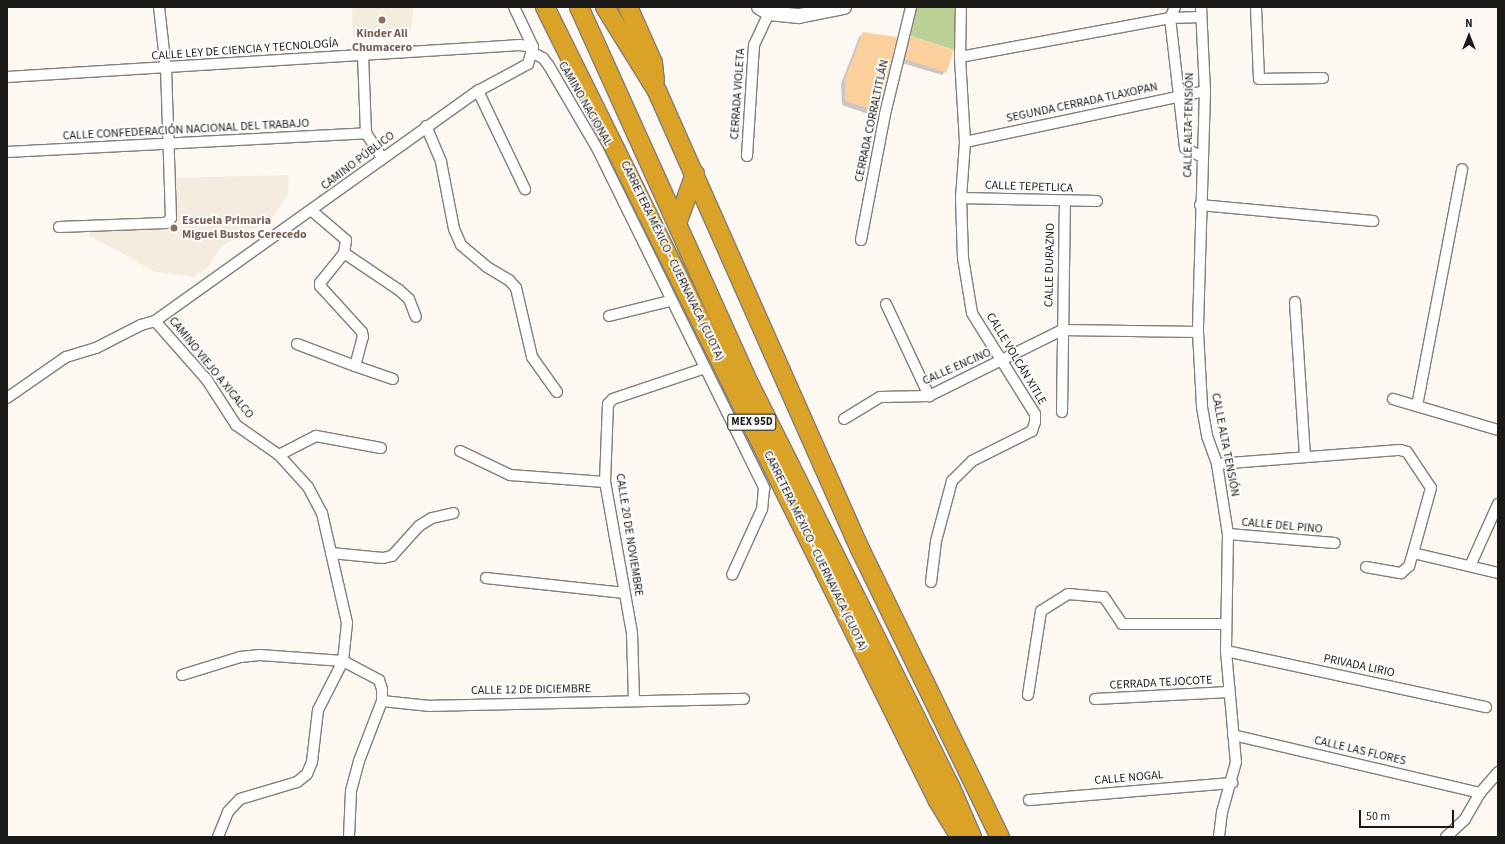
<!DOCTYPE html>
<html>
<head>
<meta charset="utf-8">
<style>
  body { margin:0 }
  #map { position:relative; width:1505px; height:844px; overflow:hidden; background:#fef8f2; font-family:"Source Sans 3",sans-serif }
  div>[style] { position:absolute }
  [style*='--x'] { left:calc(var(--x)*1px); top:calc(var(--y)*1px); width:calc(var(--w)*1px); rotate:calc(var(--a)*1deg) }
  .built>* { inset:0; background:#f6ebdf }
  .green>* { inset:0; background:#bad095 }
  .shadow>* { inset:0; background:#0003 }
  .building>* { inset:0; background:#fcd09d; transform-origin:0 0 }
  .roads { filter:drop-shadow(1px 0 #837e79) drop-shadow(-1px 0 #837e79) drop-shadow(0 1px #837e79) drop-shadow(0 -1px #837e79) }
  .street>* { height:10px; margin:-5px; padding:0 5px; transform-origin:5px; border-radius:5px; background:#fff }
  .secondary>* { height:14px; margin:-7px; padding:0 7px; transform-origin:7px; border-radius:7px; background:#fff }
  .highway>* { height:18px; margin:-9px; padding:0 9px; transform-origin:9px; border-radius:9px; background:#daa327 }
  .dots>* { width:11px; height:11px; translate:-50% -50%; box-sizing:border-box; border:2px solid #fff; border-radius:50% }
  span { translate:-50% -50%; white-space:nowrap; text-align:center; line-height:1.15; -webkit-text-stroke:3.5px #fff; paint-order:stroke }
  .shield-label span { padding:1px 3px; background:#fff; border:1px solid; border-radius:3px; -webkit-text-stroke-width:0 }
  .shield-label { font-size:11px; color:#1b1917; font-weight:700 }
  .education-label { font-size:12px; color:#785e54; font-weight:700 }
  .left { translate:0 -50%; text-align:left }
  .street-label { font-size:12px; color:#1b1917 }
  .frame { position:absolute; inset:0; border:8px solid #1b1917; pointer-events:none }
  .north { position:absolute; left:1449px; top:16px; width:40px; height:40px; -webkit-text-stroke:3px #fff; paint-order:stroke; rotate:0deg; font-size:11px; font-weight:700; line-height:16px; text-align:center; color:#1b1917 }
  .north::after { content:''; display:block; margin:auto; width:14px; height:18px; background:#1b1917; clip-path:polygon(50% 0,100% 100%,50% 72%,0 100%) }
  .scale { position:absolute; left:1359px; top:810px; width:95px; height:18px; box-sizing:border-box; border:2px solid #1b1917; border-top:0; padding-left:5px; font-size:12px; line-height:14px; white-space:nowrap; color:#1b1917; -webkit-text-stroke:3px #fff; paint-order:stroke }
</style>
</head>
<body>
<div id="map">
  <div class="built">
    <i style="clip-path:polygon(352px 7px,414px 7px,411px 29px,353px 36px)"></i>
    <i style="clip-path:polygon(289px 175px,288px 195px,270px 221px,223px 245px,206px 269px,193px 277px,156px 272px,90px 236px,89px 221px,176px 217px,175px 178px)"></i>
  </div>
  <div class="green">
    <i style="clip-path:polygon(916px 7px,957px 7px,954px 50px,911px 36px)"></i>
  </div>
  <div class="shadow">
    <i style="clip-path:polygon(864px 33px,896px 38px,878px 112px,874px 116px,842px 105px,841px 84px,859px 37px)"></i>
    <i style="clip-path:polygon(912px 37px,952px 51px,946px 71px,942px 75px,902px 63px,907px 41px)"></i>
  </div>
  <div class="building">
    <i style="clip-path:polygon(863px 32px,897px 37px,879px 112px,845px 101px,845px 79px)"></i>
    <i style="left:911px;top:36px;width:45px;height:24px;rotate:18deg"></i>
  </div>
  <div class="roads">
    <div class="street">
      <i style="--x:1175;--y:7;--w:12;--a:114"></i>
      <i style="--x:1170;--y:18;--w:131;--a:83.4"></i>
      <i style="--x:1185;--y:148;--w:19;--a:28"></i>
      <i style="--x:1201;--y:7;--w:84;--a:87.3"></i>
      <i style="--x:1205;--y:91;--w:241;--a:91.7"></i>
      <i style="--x:1198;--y:332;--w:75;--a:86.9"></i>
      <i style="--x:1202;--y:407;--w:29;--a:80"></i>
      <i style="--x:1207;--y:436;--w:30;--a:70"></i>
      <i style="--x:1217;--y:464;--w:71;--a:81.1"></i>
      <i style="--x:1228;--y:534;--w:117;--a:91"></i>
      <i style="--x:1226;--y:651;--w:111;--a:84.9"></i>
      <i style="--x:1236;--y:762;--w:52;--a:105.6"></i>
      <i style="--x:1222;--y:812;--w:25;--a:97"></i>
      <i style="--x:1256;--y:7;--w:72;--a:87.6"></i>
      <i style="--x:1259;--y:79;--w:64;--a:-0.9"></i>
      <i style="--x:533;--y:53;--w:11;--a:27"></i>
      <i style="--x:543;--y:58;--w:10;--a:53"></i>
      <i style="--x:549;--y:66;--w:97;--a:59.7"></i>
      <i style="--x:598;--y:150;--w:377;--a:63.8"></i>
      <i style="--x:764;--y:488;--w:21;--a:95"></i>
      <i style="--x:762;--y:509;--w:72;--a:114.4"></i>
      <i style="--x:363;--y:55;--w:78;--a:87.8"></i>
      <i style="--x:366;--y:133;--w:30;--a:57"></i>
      <i style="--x:960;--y:57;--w:214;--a:-10.5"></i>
      <i style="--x:1170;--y:18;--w:31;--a:-2"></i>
      <i style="--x:7;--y:77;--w:514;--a:-3.57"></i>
      <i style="--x:520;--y:45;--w:13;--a:9"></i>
      <i style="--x:478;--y:91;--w:109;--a:64.4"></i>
      <i style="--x:426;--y:126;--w:39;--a:67"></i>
      <i style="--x:441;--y:162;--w:68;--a:79"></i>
      <i style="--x:454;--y:229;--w:17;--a:66"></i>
      <i style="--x:461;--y:245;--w:34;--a:40"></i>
      <i style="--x:487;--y:267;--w:26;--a:31"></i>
      <i style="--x:509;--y:280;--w:11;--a:49"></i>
      <i style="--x:516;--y:288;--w:71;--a:76.9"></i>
      <i style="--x:532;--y:357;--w:43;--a:54.5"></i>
      <i style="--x:965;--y:142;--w:245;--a:-12"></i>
      <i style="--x:7;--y:152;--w:360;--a:-3"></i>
      <i style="--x:747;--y:156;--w:111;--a:-86.4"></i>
      <i style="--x:754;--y:45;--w:35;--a:-65"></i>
      <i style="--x:961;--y:198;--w:136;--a:1.3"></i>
      <i style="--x:1200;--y:205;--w:174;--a:5.3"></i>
      <i style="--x:59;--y:227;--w:107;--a:-2.1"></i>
      <i style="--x:166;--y:223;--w:7;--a:-45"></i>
      <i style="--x:171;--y:218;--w:149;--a:-91.9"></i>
      <i style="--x:166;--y:69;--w:62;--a:-96.4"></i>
      <i style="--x:861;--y:240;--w:128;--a:-79.2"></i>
      <i style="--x:885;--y:114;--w:110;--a:-76.3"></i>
      <i style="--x:344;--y:253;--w:66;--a:33.9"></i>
      <i style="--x:399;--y:290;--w:13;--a:42"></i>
      <i style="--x:409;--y:299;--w:19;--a:69"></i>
      <i style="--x:1295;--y:302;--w:154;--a:86.3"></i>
      <i style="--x:886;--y:304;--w:102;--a:64.9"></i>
      <i style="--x:609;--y:316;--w:63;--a:-13.8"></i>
      <i style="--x:155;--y:321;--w:79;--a:48.6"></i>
      <i style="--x:207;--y:380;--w:54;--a:57.2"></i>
      <i style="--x:236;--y:425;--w:52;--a:34.9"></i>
      <i style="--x:279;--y:455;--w:43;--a:47.8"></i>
      <i style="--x:308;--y:487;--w:30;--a:62"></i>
      <i style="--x:322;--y:513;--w:113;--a:77.2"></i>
      <i style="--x:347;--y:623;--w:38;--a:96"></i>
      <i style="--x:343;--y:661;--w:55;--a:117"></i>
      <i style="--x:318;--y:710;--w:52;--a:96.6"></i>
      <i style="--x:312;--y:762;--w:13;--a:113"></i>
      <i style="--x:307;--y:774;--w:13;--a:141"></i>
      <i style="--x:297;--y:782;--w:59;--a:163.4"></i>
      <i style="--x:240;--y:799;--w:18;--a:133"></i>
      <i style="--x:228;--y:812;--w:27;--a:112"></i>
      <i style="--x:297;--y:344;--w:62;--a:20.8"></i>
      <i style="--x:355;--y:366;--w:30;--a:-75"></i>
      <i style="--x:363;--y:337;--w:5;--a:-101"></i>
      <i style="--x:362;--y:332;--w:62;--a:-132.4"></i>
      <i style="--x:320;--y:286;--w:3;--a:-90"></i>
      <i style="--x:320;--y:283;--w:38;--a:-51"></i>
      <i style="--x:344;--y:253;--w:13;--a:-81"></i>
      <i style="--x:346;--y:240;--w:45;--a:-139.5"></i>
      <i style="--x:355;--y:366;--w:40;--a:18.9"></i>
      <i style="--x:7;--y:398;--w:72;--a:-34.8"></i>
      <i style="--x:66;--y:357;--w:31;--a:-17"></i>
      <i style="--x:96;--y:348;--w:51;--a:-27.1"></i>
      <i style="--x:141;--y:325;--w:15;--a:-16"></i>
      <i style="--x:155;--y:321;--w:397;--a:-35.5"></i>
      <i style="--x:478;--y:91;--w:57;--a:-28.4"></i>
      <i style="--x:528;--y:64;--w:18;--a:-74"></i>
      <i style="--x:533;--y:47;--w:44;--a:-115.4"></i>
      <i style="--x:1393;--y:399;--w:109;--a:16.4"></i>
      <i style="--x:1417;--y:406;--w:241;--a:-79.2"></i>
      <i style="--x:1062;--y:412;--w:211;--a:-89.2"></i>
      <i style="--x:844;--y:419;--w:42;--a:-31.4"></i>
      <i style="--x:880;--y:397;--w:49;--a:-1.2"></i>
      <i style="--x:929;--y:396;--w:148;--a:-26.4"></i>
      <i style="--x:1062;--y:330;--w:136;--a:0.8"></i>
      <i style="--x:460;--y:451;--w:55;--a:25.6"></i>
      <i style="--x:510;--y:475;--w:95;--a:4.2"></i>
      <i style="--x:279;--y:455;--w:42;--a:-27.2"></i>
      <i style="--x:316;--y:436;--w:66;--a:10.5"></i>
      <i style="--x:1217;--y:464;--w:184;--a:-4.4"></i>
      <i style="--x:1400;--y:450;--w:7;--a:16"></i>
      <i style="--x:1407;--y:452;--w:43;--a:56.3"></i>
      <i style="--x:1431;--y:488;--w:67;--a:105.5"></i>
      <i style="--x:1228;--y:534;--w:107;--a:4.8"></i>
      <i style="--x:331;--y:553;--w:52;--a:5.5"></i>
      <i style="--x:383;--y:558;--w:9;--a:-13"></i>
      <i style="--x:392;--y:556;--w:40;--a:-48"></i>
      <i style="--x:419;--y:526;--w:15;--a:-32"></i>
      <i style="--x:432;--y:518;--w:22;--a:-13"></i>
      <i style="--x:1470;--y:566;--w:68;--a:-65.7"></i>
      <i style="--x:1366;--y:567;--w:36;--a:10"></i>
      <i style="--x:1401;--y:573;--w:11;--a:-41"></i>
      <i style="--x:1409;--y:566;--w:14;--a:-73"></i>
      <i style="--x:1413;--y:553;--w:87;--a:13.2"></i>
      <i style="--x:486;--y:578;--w:139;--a:6.2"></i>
      <i style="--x:931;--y:582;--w:41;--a:-83"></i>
      <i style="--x:936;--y:541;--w:62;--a:-75.1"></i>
      <i style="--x:952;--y:481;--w:28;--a:-45"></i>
      <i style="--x:972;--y:461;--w:67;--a:-26.6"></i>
      <i style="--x:1032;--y:431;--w:9;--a:-72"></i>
      <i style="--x:1035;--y:422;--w:8;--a:-90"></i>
      <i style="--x:1035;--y:414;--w:119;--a:-122"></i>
      <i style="--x:972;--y:313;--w:56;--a:-99.3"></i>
      <i style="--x:963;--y:258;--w:60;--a:-91.9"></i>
      <i style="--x:961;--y:198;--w:56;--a:-85.9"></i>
      <i style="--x:965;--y:142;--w:85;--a:-93.4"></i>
      <i style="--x:960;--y:57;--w:50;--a:-88.9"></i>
      <i style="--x:1226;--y:651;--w:266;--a:12.2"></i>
      <i style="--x:182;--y:675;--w:61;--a:-17.2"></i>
      <i style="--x:240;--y:657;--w:20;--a:-6"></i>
      <i style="--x:260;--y:655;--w:83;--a:4.1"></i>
      <i style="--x:343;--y:661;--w:41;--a:27.8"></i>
      <i style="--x:379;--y:680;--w:9;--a:72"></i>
      <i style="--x:382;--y:689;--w:12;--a:90"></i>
      <i style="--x:382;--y:701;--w:64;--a:111"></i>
      <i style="--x:359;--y:761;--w:31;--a:105"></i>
      <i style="--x:351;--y:791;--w:46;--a:92.5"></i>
      <i style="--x:1028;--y:695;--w:85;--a:-81.2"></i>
      <i style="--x:1041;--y:611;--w:32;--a:-32"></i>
      <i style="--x:1068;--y:594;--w:36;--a:5"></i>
      <i style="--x:1104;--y:597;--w:32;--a:56"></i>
      <i style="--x:1122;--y:624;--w:104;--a:0"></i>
      <i style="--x:1095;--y:699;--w:134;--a:-3"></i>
      <i style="--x:634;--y:700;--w:67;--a:-91.7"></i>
      <i style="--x:632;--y:633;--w:153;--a:-100.1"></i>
      <i style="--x:605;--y:482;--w:78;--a:-87.8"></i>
      <i style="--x:608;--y:404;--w:7;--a:-45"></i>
      <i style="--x:613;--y:399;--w:97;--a:-18.6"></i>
      <i style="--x:382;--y:701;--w:48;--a:5.9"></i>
      <i style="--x:430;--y:706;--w:314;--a:-1.3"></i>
      <i style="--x:1233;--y:735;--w:254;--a:13.2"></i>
      <i style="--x:1029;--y:800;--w:204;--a:-4.8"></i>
      <i style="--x:1446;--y:837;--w:26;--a:-43"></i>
      <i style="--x:1465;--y:819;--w:30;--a:-60"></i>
      <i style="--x:1480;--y:793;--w:28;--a:-49"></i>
    </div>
    <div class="secondary">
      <i style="--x:759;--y:7;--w:12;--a:31"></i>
      <i style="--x:769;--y:13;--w:30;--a:6"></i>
      <i style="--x:799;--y:16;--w:46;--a:-11.3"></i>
    </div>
    <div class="highway">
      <i style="--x:545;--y:7;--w:886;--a:63.67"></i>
      <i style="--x:938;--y:801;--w:42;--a:58.6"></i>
      <i style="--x:579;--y:7;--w:406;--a:65.7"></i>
      <i style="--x:746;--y:377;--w:459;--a:63.5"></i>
      <i style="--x:951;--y:788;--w:53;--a:66.8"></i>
      <i style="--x:605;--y:7;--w:99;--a:58.2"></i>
      <i style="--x:657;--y:91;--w:501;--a:66.1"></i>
      <i style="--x:860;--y:549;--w:320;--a:64.1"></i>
      <i style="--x:628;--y:7;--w:61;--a:65.9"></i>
      <i style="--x:653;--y:63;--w:18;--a:84"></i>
      <i style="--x:679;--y:218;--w:47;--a:-70"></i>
    </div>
  </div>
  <div class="dots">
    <i style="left:382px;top:20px;background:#8d6e63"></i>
    <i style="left:174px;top:228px;background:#8d6e63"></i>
  </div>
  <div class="shield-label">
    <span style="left:752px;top:422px">MEX 95D</span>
  </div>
  <div class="education-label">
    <span style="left:382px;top:41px">Kinder Ali<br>Chumacero</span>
    <span class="left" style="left:182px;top:228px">Escuela Primaria<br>Miguel Bustos Cerecedo</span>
  </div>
  <div class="street-label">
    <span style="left:245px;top:50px;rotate:-4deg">CALLE LEY DE CIENCIA Y TECNOLOGÍA</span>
    <span style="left:738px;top:94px;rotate:-86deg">CERRADA VIOLETA</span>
    <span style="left:1082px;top:103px;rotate:-12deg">SEGUNDA CERRADA TLAXOPAN</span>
    <span style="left:585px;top:104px;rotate:60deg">CAMINO NACIONAL</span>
    <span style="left:872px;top:121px;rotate:-78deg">CERRADA CORRALTITLÁN</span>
    <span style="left:1189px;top:125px;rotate:-89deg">CALLE ALTA TENSIÓN</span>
    <span style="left:186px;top:130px;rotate:-3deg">CALLE CONFEDERACIÓN NACIONAL DEL TRABAJO</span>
    <span style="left:358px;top:161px;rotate:-37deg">CAMINO PÚBLICO</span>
    <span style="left:1029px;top:187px;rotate:2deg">CALLE TEPETLICA</span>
    <span style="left:672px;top:261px;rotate:64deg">CARRETERA MÉXICO - CUERNAVACA (CUOTA)</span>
    <span style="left:1050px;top:265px;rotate:-89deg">CALLE DURAZNO</span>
    <span style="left:1016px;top:359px;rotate:59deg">CALLE VOLCÁN XITLE</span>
    <span style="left:957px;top:367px;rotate:-24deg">CALLE ENCINO</span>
    <span style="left:211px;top:368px;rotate:51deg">CAMINO VIEJO A XICALCO</span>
    <span style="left:1225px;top:445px;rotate:79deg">CALLE ALTA TENSIÓN</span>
    <span style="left:1282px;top:526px;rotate:5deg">CALLE DEL PINO</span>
    <span style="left:629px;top:535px;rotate:81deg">CALLE 20 DE NOVIEMBRE</span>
    <span style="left:815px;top:551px;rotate:64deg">CARRETERA MÉXICO - CUERNAVACA (CUOTA)</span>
    <span style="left:1359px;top:666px;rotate:12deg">PRIVADA LIRIO</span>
    <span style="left:1161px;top:683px;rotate:-3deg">CERRADA TEJOCOTE</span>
    <span style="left:531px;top:690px;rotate:-1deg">CALLE 12 DE DICIEMBRE</span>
    <span style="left:1360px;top:751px;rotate:13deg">CALLE LAS FLORES</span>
    <span style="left:1129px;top:778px;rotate:-5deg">CALLE NOGAL</span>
  </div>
  <div class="frame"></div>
  <div class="north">N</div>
  <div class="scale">50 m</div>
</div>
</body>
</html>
